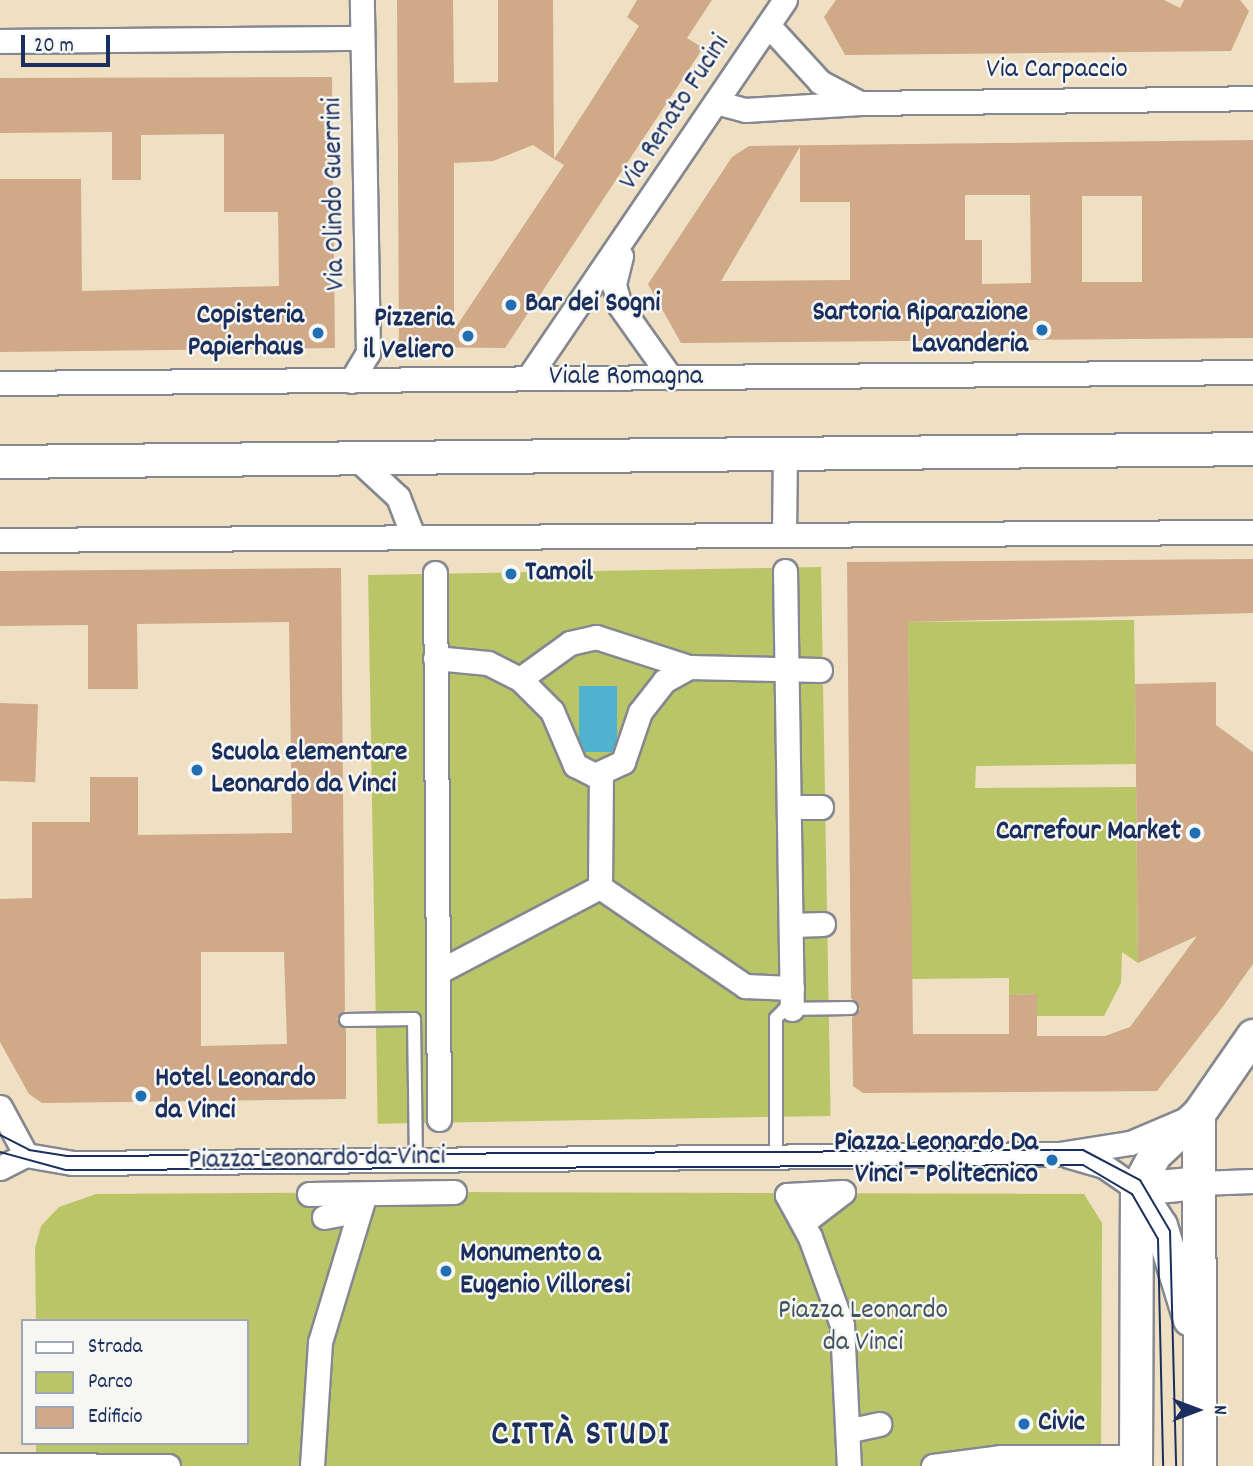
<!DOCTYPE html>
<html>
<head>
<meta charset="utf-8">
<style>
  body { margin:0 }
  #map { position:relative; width:1253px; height:1466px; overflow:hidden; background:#efe0c3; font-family:Dekko,sans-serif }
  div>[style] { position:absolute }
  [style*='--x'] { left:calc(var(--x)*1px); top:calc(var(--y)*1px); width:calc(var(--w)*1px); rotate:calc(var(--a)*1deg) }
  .green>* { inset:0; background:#b9c567; transform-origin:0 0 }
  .water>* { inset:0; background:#50b2cf; transform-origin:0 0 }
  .building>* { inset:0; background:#cfa988; transform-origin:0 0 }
  .roads { filter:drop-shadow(2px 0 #858890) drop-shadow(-2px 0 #858890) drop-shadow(0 2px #858890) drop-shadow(0 -2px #858890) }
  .lane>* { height:12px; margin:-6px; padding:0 6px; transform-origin:6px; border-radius:6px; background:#fff }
  .street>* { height:23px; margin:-11.5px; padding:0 11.5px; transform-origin:11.5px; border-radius:11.5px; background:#fff }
  .secondary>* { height:32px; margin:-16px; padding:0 16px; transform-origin:16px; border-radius:16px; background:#fff }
  .tram>* { height:2px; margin:-1px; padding:0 1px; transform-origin:1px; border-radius:1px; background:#1b2f5e }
  .dots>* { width:19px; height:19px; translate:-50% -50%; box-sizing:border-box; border:4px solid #f6f6f2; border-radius:50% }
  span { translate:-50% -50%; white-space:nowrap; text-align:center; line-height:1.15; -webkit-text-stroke:5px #f6f6f2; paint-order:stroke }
  .street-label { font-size:28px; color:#1b2f5e }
  .poi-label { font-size:28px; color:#1b2f5e; font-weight:700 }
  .left { translate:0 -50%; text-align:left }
  .right { translate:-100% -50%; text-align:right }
  .park-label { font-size:28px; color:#425460 }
  .district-label { font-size:35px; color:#1b2f5e; font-weight:700; letter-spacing:2px }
  .legend { position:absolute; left:21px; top:1319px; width:228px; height:126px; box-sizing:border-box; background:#f6f6f2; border:2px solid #9ea6b7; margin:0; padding:9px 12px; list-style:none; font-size:21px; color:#1b2f5e }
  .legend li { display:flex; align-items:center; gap:14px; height:35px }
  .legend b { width:35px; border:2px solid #9ea6b7 }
  .north { position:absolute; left:1162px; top:1375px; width:70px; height:70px; -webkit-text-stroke:5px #f6f6f2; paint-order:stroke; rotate:90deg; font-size:19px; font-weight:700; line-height:28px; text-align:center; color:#1b2f5e }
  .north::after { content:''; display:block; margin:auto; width:24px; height:32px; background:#1b2f5e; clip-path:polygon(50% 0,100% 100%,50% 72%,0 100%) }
  .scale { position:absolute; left:21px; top:35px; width:89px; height:32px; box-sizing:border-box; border:4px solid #1b2f5e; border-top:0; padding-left:9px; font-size:21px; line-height:24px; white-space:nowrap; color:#1b2f5e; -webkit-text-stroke:5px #f6f6f2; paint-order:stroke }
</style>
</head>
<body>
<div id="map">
  <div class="green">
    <i style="left:821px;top:567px;width:549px;height:453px;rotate:89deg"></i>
    <i style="clip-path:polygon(1134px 620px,1136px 764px,976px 766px,975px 788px,1136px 787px,1138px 963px,1122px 952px,1121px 983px,1104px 1016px,1037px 1016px,1037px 994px,1009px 995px,1009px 978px,911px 979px,908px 622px)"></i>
    <i style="clip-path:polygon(454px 1192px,1084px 1194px,1102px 1223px,1101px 1466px,36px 1466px,36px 1443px,247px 1443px,247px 1321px,36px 1321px,35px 1248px,41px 1226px,59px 1207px,96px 1194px)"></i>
  </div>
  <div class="water">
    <i style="left:579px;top:686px;width:38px;height:66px"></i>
  </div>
  <div class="building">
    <i style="clip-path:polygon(397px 0,453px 0,454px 83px,498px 82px,498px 0,553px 0,554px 159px,533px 145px,493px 161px,454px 163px,454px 330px,564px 165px,554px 159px,639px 26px,627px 17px,637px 0,712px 0,687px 38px,703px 48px,505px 348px,399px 347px)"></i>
    <i style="clip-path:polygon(836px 0,1164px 0,1180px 8px,1184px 0,1240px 0,1249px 11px,1231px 51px,845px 55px,824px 17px)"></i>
    <i style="clip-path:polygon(332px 77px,335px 348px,0 352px,0 179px,81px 179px,82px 291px,279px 286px,278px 212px,224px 212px,224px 134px,141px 135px,141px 180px,112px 180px,112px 132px,0 133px,0 78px)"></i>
    <i style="clip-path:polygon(evenodd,1253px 140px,1253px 338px,681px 343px,648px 284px,732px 157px,749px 146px,1253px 140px,800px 147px,800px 202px,850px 202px,850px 280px,721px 281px,800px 147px,1253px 140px,965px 195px,1030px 195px,1031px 283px,982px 284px,982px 240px,965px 240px,965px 195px,1253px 140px,1082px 196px,1142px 196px,1142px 282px,1082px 282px,1082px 196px)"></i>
    <i style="clip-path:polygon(1253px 559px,1253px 613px,908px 622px,913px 1034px,1009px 1034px,1009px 995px,1037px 994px,1037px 1036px,1105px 1036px,1130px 1027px,1197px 936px,1138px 963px,1135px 684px,1216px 682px,1216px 725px,1253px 752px,1253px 964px,1224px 1005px,1157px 1091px,863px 1093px,853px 1086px,852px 1017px,860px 1009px,851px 998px,847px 562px)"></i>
    <i style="clip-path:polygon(evenodd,341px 568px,345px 1011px,337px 1019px,346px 1029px,346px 1099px,42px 1103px,29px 1094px,0 1042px,0 899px,32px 898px,32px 822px,90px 822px,90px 777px,138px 777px,138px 835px,292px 833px,289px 622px,137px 624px,138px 689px,88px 689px,88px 625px,0 626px,0 571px,341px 568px,201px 952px,284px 952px,287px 1044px,201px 1046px,201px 952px)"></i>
    <i style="left:0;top:703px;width:38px;height:78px;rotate:2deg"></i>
  </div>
  <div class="roads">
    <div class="lane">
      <i style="--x:346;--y:1020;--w:68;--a:-0.8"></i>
      <i style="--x:414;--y:1019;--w:141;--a:89.2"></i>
      <i style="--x:776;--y:1156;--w:138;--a:-90"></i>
      <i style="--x:776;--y:1018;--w:13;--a:-45"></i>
      <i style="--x:785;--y:1009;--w:66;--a:-0.9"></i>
    </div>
    <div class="street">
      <i style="--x:768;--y:25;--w:77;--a:47.6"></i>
      <i style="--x:820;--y:82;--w:41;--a:27.8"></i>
      <i style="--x:0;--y:41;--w:362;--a:-0.5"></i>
      <i style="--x:719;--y:103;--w:27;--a:15"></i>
      <i style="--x:745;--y:110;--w:116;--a:-3.5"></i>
      <i style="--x:861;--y:103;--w:392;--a:-0.7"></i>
      <i style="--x:621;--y:256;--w:30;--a:104"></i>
      <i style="--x:614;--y:285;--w:22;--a:74"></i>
      <i style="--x:620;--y:306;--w:88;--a:54.7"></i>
      <i style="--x:528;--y:378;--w:457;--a:-55.8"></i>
      <i style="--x:351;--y:381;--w:33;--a:-59"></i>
      <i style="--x:368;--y:353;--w:353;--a:-91"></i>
      <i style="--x:0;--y:383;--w:1253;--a:-0.5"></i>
      <i style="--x:356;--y:458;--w:57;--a:42.9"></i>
      <i style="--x:398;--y:497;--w:42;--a:69"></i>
      <i style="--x:784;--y:534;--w:80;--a:-89.3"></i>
      <i style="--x:0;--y:540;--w:1253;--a:-0.37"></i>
      <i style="--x:785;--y:571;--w:438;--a:89.1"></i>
      <i style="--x:435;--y:573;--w:546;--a:89.58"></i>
      <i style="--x:435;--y:658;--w:53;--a:5.4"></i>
      <i style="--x:488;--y:663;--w:36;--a:27"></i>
      <i style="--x:520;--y:679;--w:45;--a:45"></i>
      <i style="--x:552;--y:711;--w:59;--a:66.9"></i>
      <i style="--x:575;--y:765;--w:22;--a:27"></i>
      <i style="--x:595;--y:775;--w:31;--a:-25"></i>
      <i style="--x:623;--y:762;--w:53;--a:-71.2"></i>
      <i style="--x:640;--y:712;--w:39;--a:-52"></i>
      <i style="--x:664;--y:681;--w:29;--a:-29"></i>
      <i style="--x:689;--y:667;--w:131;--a:1.3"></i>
      <i style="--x:520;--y:679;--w:62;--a:-35.8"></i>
      <i style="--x:570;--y:643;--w:27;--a:-13"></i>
      <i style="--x:596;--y:637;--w:98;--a:17.9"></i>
      <i style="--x:789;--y:807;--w:32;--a:0"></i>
      <i style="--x:600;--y:887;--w:112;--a:-89.5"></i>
      <i style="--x:791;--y:925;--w:32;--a:-2"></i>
      <i style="--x:438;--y:972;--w:183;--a:-27.7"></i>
      <i style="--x:600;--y:887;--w:176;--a:34.3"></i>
      <i style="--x:745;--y:986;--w:47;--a:2.4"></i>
      <i style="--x:0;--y:1107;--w:55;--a:61.6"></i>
      <i style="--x:1069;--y:1156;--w:36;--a:16"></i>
      <i style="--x:1104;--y:1166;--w:40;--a:34.9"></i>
      <i style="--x:0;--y:1168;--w:29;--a:-27"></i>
      <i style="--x:26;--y:1155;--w:48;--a:9.7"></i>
      <i style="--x:73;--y:1163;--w:986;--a:-0.52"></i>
      <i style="--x:1059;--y:1154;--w:72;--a:-8.8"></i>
      <i style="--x:1130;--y:1143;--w:64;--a:-23"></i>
      <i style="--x:1199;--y:1183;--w:54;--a:-2.1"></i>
      <i style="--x:843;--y:1192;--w:56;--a:176.9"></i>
      <i style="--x:787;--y:1195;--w:48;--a:61.3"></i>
      <i style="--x:810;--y:1237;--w:94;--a:70"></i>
      <i style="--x:842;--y:1325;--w:141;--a:87.2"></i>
      <i style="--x:309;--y:1194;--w:145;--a:-0.8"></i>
      <i style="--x:324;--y:1217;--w:36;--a:-11"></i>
      <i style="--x:804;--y:1222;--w:49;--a:-37.6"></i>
      <i style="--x:851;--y:1430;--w:29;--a:-12"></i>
      <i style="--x:0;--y:1465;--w:168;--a:0.3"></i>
      <i style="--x:312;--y:1466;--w:124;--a:-86.3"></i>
      <i style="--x:320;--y:1342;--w:155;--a:-73.1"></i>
      <i style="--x:933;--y:1466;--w:69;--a:-7.5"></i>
      <i style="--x:1001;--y:1457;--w:134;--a:0"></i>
    </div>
    <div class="secondary">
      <i style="--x:0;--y:462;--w:1253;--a:-0.59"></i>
      <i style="--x:1199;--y:1114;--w:352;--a:89.8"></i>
      <i style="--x:1137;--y:1189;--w:44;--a:57"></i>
      <i style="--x:1161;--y:1226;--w:98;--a:72.9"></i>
      <i style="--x:1137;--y:1189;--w:62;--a:-5.5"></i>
      <i style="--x:1136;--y:1466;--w:277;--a:-89.8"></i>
      <i style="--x:1137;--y:1189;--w:40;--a:-62"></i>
      <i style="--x:1156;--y:1154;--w:59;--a:-42.9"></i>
      <i style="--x:1199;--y:1114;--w:95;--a:-55.3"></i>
    </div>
  </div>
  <div class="tram">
    <i style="--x:0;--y:1135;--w:33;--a:27"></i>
    <i style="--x:29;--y:1150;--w:37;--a:9"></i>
    <i style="--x:66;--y:1156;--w:1017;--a:-0.34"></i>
    <i style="--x:1083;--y:1150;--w:64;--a:27.8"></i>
    <i style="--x:1140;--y:1180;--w:59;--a:59.5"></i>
    <i style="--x:1170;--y:1231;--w:235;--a:88.5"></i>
    <i style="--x:0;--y:1152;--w:68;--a:15.3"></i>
    <i style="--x:66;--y:1170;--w:1017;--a:-0.28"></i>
    <i style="--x:1083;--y:1165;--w:57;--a:30.6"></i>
    <i style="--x:1132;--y:1194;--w:52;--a:60"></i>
    <i style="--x:1158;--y:1239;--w:227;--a:88.7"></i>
  </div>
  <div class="dots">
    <i style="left:511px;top:305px;background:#1f6fb2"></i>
    <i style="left:1042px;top:330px;background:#1f6fb2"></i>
    <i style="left:318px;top:333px;background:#1f6fb2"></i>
    <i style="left:468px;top:336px;background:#1f6fb2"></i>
    <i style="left:511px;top:574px;background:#1f6fb2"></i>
    <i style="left:197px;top:770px;background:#1f6fb2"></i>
    <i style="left:1195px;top:833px;background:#1f6fb2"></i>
    <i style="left:141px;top:1096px;background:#1f6fb2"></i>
    <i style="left:1052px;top:1160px;background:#1f6fb2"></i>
    <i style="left:446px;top:1271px;background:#1f6fb2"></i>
    <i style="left:1024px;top:1424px;background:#1f6fb2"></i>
  </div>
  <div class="street-label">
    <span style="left:1057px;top:71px">Via Carpaccio</span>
    <span style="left:676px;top:113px;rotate:-57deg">Via Renato Fucini</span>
    <span style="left:336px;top:194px;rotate:-91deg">Via Olindo Guerrini</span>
    <span style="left:626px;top:378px">Viale Romagna</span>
    <span style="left:317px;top:1160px;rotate:-1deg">Piazza Leonardo da Vinci</span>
  </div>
  <div class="poi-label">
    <span class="left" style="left:525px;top:305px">Bar dei Sogni</span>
    <span class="right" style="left:1028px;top:330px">Sartoria Riparazione<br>Lavanderia</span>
    <span class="right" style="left:304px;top:333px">Copisteria<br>Papierhaus</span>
    <span class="right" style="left:454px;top:336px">Pizzeria<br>il Veliero</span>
    <span class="left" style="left:525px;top:574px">Tamoil</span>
    <span class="left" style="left:211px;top:770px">Scuola elementare<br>Leonardo da Vinci</span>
    <span class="right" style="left:1181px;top:833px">Carrefour Market</span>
    <span class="left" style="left:155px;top:1096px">Hotel Leonardo<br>da Vinci</span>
    <span class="right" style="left:1038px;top:1160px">Piazza Leonardo Da<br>Vinci - Politecnico</span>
    <span class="left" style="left:460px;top:1271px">Monumento a<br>Eugenio Villoresi</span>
    <span class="left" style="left:1038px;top:1424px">Civic</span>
  </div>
  <div class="park-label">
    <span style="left:863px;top:1328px">Piazza Leonardo<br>da Vinci</span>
  </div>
  <div class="district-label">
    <span style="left:581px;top:1436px">CITTÀ STUDI</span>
  </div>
  <ul class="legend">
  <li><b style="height:9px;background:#fff"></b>Strada</li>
  <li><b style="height:19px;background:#b9c567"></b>Parco</li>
  <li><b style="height:19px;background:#cfa988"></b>Edificio</li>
  </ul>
  <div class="north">N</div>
  <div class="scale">20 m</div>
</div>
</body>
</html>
